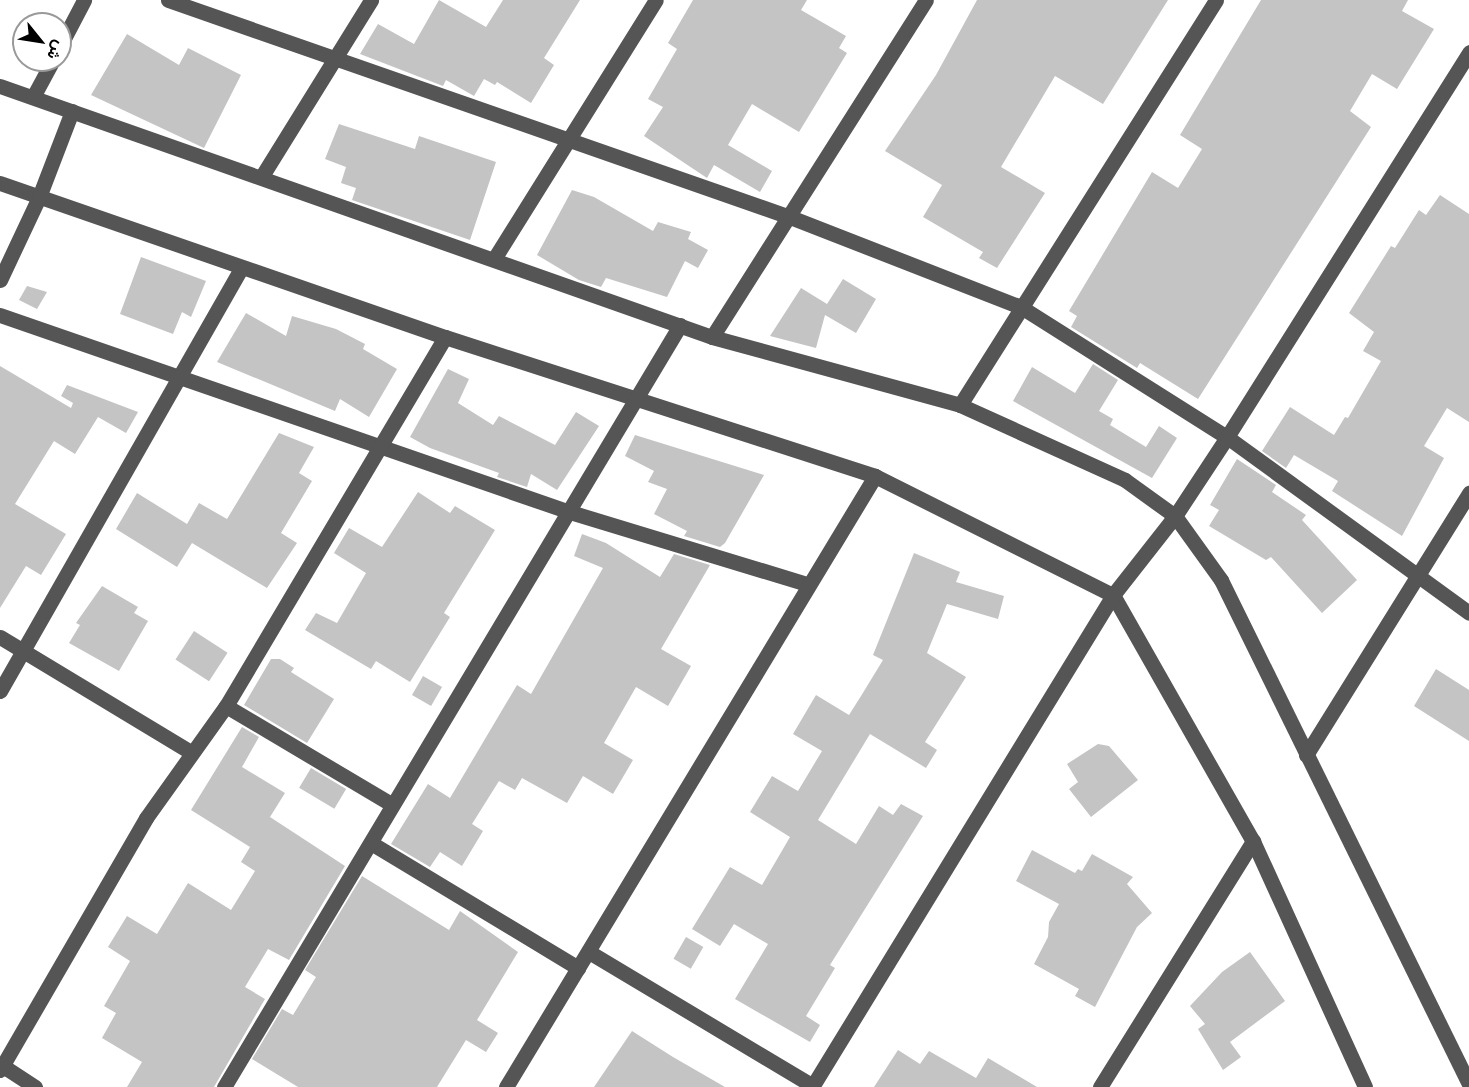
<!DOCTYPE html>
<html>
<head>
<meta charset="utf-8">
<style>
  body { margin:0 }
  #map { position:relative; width:1469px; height:1087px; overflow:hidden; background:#fff; font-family:"Source Sans 3",Vazirmatn,sans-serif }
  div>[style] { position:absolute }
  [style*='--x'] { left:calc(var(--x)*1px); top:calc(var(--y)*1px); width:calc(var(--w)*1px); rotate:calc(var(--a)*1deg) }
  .building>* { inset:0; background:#c4c4c4; transform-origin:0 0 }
  .minor>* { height:15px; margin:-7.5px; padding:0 7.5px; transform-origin:7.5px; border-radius:7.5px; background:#555 }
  span { translate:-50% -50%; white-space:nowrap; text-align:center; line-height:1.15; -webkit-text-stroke:5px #fff; paint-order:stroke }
  .north { position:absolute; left:12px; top:12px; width:60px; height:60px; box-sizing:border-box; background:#fff; border:2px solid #999; border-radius:50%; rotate:120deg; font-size:16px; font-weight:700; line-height:24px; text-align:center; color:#000 }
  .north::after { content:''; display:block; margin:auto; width:21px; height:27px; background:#000; clip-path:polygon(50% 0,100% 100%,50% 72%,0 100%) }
</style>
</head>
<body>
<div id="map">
  <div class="building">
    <i style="clip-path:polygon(439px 0,486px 27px,503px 0,580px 0,544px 58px,554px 65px,531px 103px,497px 82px,495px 85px,484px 79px,474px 96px,446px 80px,443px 86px,360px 54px,378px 24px,414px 44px)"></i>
    <i style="clip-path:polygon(693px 0,807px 0,801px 10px,846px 36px,839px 48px,847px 53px,799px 132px,752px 104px,728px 145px,772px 171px,760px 192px,714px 165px,707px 178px,644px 136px,663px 107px,648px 99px,677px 49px,668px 43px)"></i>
    <i style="clip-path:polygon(977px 0,1168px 0,1103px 104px,1055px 76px,1001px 167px,1045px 193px,997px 268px,979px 258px,983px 252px,923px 217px,942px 185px,885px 151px,936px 75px)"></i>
    <i style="clip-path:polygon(1261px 0,1408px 0,1402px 11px,1434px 29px,1397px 89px,1372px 74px,1350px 111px,1371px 127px,1198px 399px,1140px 363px,1137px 368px,1071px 327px,1077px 316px,1069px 311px,1152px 172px,1178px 188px,1202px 149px,1180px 135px)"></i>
    <i style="clip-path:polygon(127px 34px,179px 65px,188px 48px,241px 75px,204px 148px,91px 95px)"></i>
    <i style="clip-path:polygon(339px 124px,415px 149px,419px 136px,496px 162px,470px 240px,352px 200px,356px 188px,341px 183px,346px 167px,325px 159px)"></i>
    <i style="clip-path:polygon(572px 190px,594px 197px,653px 231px,658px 222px,691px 232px,688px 239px,708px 250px,698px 268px,685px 261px,667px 297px,606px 278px,601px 287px,579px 280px,537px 255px)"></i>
    <i style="clip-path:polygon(1440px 195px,1469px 214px,1469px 422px,1447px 408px,1424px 446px,1444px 458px,1402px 536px,1332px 491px,1338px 481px,1294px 455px,1286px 468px,1262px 451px,1290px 407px,1334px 435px,1345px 417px,1348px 418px,1381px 361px,1363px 351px,1374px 332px,1349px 313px,1391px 246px,1395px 248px,1419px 210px,1426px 215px)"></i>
    <i style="clip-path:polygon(141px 257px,206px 281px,191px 317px,182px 312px,173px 334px,120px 314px)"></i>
    <i style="clip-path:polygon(843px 279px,876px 299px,856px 333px,825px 315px,816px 348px,770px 336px,801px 288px,827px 304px)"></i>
    <i style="clip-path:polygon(27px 286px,47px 292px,37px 309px,19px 300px)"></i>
    <i style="clip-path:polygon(246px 313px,286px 336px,292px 316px,336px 329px,365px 344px,363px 349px,397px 369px,369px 417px,340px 399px,335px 411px,217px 362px)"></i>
    <i style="clip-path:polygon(1093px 364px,1118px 380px,1099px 411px,1113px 419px,1110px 425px,1146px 447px,1159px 426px,1177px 438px,1152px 478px,1013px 401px,1032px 367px,1075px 393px)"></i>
    <i style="clip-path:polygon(0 366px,71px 408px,73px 403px,61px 396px,67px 385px,138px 412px,126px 433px,98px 417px,75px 454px,54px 441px,15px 504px,66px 534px,41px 575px,26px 566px,0 608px)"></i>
    <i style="clip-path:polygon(448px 369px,469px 379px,458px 403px,493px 425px,499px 416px,555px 445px,576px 412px,599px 426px,557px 490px,531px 474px,527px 487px,497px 477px,499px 473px,430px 448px,410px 437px)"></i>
    <i style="clip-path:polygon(279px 433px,314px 447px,299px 473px,312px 481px,281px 533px,297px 543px,267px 588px,192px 543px,177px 567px,116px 529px,137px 493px,187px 524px,199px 503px,227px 519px)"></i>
    <i style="clip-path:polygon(635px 435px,764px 475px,725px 543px,720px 547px,684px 536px,687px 531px,654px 514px,667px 489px,648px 482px,654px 471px,625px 456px)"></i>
    <i style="clip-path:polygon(1237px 459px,1276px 485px,1272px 492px,1306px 515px,1302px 520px,1357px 580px,1322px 613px,1271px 557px,1266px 560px,1209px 526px,1219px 510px,1210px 505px)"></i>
    <i style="clip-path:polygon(418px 492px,450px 513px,455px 506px,495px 530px,444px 613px,450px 617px,410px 682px,376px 661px,371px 669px,305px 630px,316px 613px,337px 623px,366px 573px,334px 553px,349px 528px,382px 547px)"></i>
    <i style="clip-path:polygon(582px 534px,606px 543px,660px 577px,674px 554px,710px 565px,661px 649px,691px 666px,668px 706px,636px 687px,604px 743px,633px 760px,613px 794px,583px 776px,567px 803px,522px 778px,515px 790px,499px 781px,472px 824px,483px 831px,462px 866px,440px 852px,430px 867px,391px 844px,428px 784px,450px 798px,517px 685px,531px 694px,603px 568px,574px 556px)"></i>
    <i style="clip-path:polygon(914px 553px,960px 572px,956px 582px,1004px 596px,998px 619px,947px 604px,927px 653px,966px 677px,925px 742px,937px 750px,926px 768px,870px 734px,818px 820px,856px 844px,879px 806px,893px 815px,901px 804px,923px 816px,830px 965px,835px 968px,806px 1016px,820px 1025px,810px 1042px,735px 999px,768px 944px,734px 924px,720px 946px,692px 929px,730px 867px,762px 885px,790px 837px,750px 812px,772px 776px,798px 791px,822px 751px,793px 734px,816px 695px,849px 715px,861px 696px,883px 660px,873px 655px)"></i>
    <i style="clip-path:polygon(102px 586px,138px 607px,134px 613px,148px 621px,119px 671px,69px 643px,80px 625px,76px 623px)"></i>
    <i style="left:194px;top:631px;width:40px;height:34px;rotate:33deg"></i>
    <i style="clip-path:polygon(271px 659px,280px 659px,294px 668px,291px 672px,334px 699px,307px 743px,244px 705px)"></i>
    <i style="clip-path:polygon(1436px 669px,1469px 690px,1469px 741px,1414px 706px)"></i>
    <i style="left:423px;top:676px;width:22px;height:22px;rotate:30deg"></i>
    <i style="clip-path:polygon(242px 727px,259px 737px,242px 767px,285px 793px,270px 817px,345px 866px,289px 960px,268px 949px,245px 987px,265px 999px,214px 1087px,127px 1087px,142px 1062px,102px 1038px,116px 1013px,104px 1006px,130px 961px,108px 947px,127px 916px,157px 934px,188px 883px,231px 910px,255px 871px,241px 862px,250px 847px,191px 810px)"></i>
    <i style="clip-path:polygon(1098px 744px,1109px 746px,1138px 780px,1091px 817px,1069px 789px,1078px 782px,1067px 764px)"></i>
    <i style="left:311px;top:768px;width:41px;height:23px;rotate:31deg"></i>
    <i style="clip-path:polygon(1032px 850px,1075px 873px,1078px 869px,1082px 871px,1092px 854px,1133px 877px,1127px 884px,1152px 913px,1137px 927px,1095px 1007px,1075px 996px,1079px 989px,1034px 964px,1048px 937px,1049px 922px,1059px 904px,1016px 881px)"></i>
    <i style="clip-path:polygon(362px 876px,449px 930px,460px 911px,518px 952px,477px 1020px,498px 1033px,486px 1052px,466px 1040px,437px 1087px,298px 1087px,252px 1059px,282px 1009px,293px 1015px,316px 977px,305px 970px)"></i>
    <i style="left:686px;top:937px;width:20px;height:25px;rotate:30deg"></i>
    <i style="clip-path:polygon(1250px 952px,1285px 1001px,1230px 1042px,1241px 1057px,1223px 1070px,1198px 1029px,1205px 1024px,1190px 1006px,1222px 972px)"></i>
    <i style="clip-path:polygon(632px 1031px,673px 1057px,725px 1087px,594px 1087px)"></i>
    <i style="clip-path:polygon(898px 1050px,920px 1064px,929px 1051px,976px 1078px,988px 1058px,1037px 1087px,874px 1087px)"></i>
  </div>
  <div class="minor">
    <i style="--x:168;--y:0;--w:659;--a:19.23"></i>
    <i style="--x:790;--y:217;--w:248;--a:21.3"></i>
    <i style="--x:1021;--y:307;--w:244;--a:32.3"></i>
    <i style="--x:1227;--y:437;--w:299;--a:36"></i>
    <i style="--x:60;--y:46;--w:52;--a:-62.4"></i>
    <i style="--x:0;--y:86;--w:755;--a:19.42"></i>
    <i style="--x:712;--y:337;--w:257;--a:15.3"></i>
    <i style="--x:960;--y:405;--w:181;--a:24.4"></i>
    <i style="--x:1125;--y:480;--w:62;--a:35.8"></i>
    <i style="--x:1175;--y:516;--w:79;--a:54.3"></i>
    <i style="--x:1221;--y:580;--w:562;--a:63.8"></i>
    <i style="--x:33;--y:97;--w:42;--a:-61.6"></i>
    <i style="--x:262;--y:176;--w:207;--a:-58.2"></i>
    <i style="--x:0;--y:183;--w:471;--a:19.1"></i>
    <i style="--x:445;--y:337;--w:452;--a:17.9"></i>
    <i style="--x:875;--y:476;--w:266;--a:26.6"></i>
    <i style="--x:1113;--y:595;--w:283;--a:60.4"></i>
    <i style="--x:1253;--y:841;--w:270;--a:65.5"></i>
    <i style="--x:494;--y:259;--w:305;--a:-58"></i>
    <i style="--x:0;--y:280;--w:92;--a:-64.8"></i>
    <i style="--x:39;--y:197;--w:92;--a:-69"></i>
    <i style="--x:0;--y:315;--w:603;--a:19.07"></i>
    <i style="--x:570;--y:512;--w:248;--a:16.9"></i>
    <i style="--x:712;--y:337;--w:399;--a:-57.6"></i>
    <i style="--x:960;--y:405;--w:479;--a:-57.7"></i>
    <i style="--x:0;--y:637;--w:224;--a:31.1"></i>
    <i style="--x:0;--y:691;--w:486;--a:-60.3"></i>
    <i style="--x:226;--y:706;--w:192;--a:30.7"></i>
    <i style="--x:1306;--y:755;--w:309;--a:-58.1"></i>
    <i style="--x:371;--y:843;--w:242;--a:31.1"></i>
    <i style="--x:589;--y:952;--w:261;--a:30.9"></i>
    <i style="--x:0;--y:1064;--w:42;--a:33.3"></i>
    <i style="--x:0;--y:1070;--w:291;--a:-59.9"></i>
    <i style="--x:146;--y:818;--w:138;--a:-54.5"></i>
    <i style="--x:226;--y:706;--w:429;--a:-59.3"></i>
    <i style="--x:224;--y:1087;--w:888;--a:-59.1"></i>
    <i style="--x:506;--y:1087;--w:714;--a:-58.87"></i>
    <i style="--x:812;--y:1087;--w:577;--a:-58.54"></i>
    <i style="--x:1113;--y:595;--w:100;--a:-51.9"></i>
    <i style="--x:1175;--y:516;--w:95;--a:-56.6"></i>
    <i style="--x:1227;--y:437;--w:455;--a:-57.8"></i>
    <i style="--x:1100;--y:1087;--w:290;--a:-58.1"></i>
  </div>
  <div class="north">ش</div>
</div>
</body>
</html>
